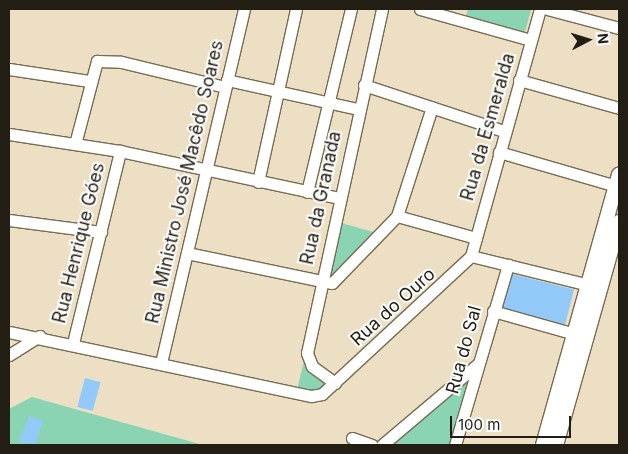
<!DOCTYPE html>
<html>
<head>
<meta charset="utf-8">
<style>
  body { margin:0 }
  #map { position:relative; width:628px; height:454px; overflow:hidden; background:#ecdfc3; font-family:Inter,sans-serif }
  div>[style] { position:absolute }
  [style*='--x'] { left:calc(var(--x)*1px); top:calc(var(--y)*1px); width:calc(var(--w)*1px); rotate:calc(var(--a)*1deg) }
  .green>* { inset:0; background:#8bd4b3 }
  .water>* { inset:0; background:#93c9f8; transform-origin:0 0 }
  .roads { filter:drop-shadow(1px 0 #776c52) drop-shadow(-1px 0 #776c52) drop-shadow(0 1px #776c52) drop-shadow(0 -1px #776c52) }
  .minor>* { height:11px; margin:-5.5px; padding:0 5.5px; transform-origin:5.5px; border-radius:5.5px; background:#fff }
  .major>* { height:14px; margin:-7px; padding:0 7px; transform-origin:7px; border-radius:7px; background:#fff }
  span { translate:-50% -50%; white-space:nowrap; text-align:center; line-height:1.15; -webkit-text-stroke:4px #fff; paint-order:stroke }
  .street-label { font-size:18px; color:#231e14 }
  .frame { position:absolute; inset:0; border:10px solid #231e14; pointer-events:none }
  .north { position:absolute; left:563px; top:15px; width:50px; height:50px; -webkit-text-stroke:4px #fff; paint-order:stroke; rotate:85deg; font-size:14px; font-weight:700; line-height:20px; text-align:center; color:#231e14 }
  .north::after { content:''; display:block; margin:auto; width:18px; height:22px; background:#231e14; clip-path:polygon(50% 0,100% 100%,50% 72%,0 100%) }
  .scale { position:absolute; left:450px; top:416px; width:121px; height:22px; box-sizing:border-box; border:2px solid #231e14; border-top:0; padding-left:6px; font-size:15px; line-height:18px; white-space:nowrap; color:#231e14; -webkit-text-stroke:4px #fff; paint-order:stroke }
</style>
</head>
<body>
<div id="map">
  <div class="green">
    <i style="clip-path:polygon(468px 9px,528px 9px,531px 10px,525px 32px,466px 16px)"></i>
    <i style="clip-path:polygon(338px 222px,377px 233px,330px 279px,326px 278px)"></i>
    <i style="clip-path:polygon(304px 361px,328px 382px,314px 393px,297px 390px)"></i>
    <i style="clip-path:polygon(474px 374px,453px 445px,385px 445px)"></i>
    <i style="clip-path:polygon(32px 397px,203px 445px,9px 445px,9px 409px)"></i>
  </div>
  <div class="water">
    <i style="left:508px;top:273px;width:68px;height:38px;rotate:14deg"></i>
    <i style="left:85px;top:378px;width:16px;height:30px;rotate:15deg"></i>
    <i style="clip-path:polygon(29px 416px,43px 421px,35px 445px,19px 442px)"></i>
  </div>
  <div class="roads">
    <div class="minor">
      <i style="--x:420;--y:9;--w:115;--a:15.6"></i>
      <i style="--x:547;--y:9;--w:74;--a:14.8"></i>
      <i style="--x:9;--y:69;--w:81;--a:8.5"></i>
      <i style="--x:227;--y:80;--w:134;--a:12.5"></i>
      <i style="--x:519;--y:80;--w:104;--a:15.6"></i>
      <i style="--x:364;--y:85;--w:147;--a:18.2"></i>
      <i style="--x:9;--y:134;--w:112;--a:8.7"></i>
      <i style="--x:120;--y:151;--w:224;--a:12.1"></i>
      <i style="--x:75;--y:144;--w:86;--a:-75.2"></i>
      <i style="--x:97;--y:61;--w:24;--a:2"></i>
      <i style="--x:121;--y:62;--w:107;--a:13.5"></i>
      <i style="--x:499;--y:152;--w:122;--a:16.2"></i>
      <i style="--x:258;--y:182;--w:177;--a:-77.6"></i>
      <i style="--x:307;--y:192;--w:188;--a:-76.5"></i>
      <i style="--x:397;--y:216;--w:82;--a:15.6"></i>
      <i style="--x:9;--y:220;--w:93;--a:7.4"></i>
      <i style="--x:187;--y:253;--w:148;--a:11.7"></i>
      <i style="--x:332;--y:283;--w:93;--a:-45.9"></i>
      <i style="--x:397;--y:216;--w:114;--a:-72.2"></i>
      <i style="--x:471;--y:256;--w:122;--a:13.8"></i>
      <i style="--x:493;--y:311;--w:85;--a:15.7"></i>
      <i style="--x:9;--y:332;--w:309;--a:12"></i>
      <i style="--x:311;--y:396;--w:11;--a:-10"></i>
      <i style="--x:322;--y:394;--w:203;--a:-42.8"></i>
      <i style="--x:471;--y:256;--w:256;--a:-74.4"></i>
      <i style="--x:73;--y:343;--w:198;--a:-76.2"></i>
      <i style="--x:9;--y:355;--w:36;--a:-32"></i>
      <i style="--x:161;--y:363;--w:364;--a:-76.8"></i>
      <i style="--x:335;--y:383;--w:29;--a:-144"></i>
      <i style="--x:312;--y:366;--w:14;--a:-111"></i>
      <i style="--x:307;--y:353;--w:352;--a:-77.7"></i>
      <i style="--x:352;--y:438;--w:21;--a:19"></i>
      <i style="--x:382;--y:445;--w:126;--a:-40.2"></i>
      <i style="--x:455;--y:445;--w:188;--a:-73.6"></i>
    </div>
    <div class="major">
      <i style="--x:543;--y:445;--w:281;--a:-74.3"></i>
      <i style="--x:556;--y:445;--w:232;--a:-74.2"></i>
    </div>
  </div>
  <div class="street-label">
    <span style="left:488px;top:127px;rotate:-74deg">Rua da Esmeralda</span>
    <span style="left:185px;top:182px;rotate:-77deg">Rua Ministro José Macêdo Soares</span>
    <span style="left:321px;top:198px;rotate:-78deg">Rua da Granada</span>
    <span style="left:79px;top:243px;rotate:-76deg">Rua Henrique Góes</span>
    <span style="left:393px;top:307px;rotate:-42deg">Rua do Ouro</span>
    <span style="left:464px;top:350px;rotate:-75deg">Rua do Sal</span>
  </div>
  <div class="frame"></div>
  <div class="north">N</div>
  <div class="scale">100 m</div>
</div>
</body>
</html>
